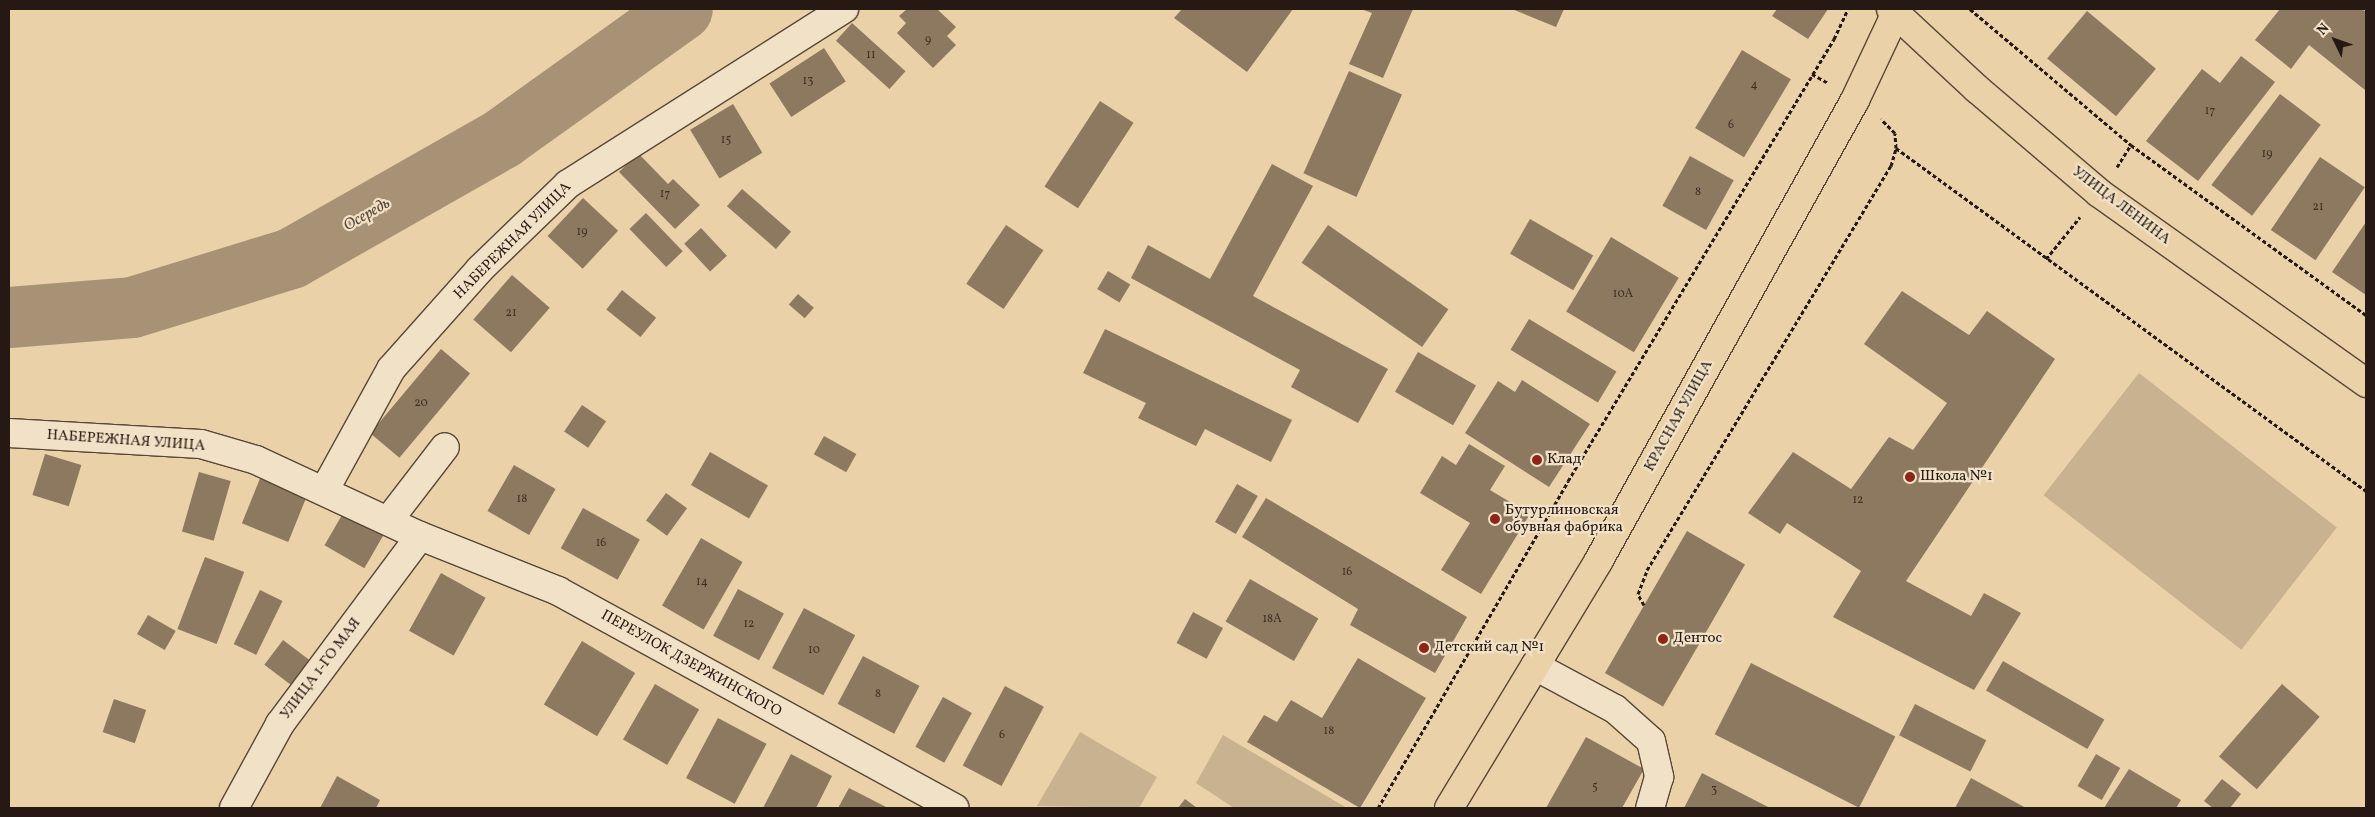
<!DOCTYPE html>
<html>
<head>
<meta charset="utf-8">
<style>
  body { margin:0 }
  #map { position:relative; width:2375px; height:817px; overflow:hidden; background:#ead1a8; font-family:Vollkorn,serif }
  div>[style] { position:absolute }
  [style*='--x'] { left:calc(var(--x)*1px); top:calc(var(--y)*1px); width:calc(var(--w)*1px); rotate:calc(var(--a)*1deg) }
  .green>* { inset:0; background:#c9b28f; transform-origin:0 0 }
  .river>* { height:61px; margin:-30.5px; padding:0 30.5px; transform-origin:30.5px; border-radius:30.5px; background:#a79275 }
  .building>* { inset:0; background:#8c7960; transform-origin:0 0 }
  .path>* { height:3px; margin-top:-1.5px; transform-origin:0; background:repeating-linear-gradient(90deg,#261913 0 4px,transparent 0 6.5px) }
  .roads { filter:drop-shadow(1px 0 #574738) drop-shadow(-1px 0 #574738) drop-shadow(0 1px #574738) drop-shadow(0 -1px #574738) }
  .minor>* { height:28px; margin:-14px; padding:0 14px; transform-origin:14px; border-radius:14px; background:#f1e1c6 }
  .primary>* { height:28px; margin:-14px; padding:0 14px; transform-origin:14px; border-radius:14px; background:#ead1a8 }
  .dots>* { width:14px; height:14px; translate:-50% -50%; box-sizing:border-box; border:2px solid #f1e1c6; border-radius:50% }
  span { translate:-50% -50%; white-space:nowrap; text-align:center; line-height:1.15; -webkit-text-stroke:4.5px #f1e1c6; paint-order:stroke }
  .number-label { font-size:12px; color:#403126 }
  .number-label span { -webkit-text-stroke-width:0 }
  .street-label { font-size:15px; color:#261913 }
  .poi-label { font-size:15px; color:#261913 }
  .left { translate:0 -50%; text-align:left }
  .water-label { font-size:16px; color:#5a493a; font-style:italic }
  .frame { position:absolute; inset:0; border:10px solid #261913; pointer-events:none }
  .north { position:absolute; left:2310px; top:15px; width:50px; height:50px; -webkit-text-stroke:4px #f1e1c6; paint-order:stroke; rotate:312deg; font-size:14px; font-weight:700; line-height:20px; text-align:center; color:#261913 }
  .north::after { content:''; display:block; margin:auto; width:18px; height:22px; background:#261913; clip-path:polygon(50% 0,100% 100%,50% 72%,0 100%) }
</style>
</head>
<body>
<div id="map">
  <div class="green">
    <i style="left:2139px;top:373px;width:251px;height:155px;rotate:38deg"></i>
    <i style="clip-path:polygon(1080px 732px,1157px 777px,1139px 808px,1037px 806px)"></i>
    <i style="clip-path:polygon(1223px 735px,1347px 808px,1234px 808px,1196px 783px)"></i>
  </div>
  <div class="river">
    <i style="--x:9;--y:317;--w:123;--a:-4.6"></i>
    <i style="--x:132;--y:307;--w:166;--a:-17.1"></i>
    <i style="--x:291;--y:258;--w:243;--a:-29.6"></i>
    <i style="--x:502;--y:138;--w:221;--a:-35.6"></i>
  </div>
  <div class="building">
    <i style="clip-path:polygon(907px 9px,937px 9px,956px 27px,947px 36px,956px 45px,933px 68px,897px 33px,906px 23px,899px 16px)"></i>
    <i style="clip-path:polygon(1182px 9px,1293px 9px,1247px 72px,1174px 18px)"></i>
    <i style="clip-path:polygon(1361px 9px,1413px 9px,1383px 78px,1349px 64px,1372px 13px)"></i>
    <i style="clip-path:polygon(1512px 9px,1564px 9px,1556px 27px)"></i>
    <i style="clip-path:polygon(1777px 9px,1828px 9px,1808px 39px,1772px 16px)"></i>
    <i style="clip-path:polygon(2280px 9px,2362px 9px,2366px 12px,2365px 90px,2309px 45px,2291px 69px,2255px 40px)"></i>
    <i style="left:2087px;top:11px;width:90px;height:62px;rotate:40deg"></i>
    <i style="left:852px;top:23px;width:72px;height:24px;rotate:42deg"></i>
    <i style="left:824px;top:48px;width:40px;height:65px;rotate:57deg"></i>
    <i style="left:1742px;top:50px;width:57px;height:91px;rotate:31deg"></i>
    <i style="clip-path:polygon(2241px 56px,2275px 82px,2198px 181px,2146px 141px,2202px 69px,2220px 83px)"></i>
    <i style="left:1349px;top:71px;width:58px;height:112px;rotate:24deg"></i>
    <i style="left:2280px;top:94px;width:51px;height:114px;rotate:37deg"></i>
    <i style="left:1100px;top:101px;width:40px;height:102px;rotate:33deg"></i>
    <i style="left:733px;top:104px;width:57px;height:50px;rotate:59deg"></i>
    <i style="clip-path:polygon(638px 153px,668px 184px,673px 179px,700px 205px,675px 229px,619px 172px)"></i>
    <i style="left:1690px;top:156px;width:50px;height:57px;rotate:29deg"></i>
    <i style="left:2320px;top:157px;width:54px;height:88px;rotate:34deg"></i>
    <i style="clip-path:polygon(1272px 164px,1313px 186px,1253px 296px,1388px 369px,1358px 423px,1291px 387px,1300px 370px,1131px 278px,1148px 245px,1210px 279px)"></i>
    <i style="left:742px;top:189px;width:65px;height:23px;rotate:41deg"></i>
    <i style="left:583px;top:198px;width:48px;height:52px;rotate:43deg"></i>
    <i style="left:646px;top:213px;width:53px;height:23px;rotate:46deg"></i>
    <i style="left:1530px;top:219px;width:73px;height:40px;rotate:30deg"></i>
    <i style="clip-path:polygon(2366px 222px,2366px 295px,2332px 272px)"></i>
    <i style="left:1006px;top:225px;width:45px;height:71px;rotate:34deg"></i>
    <i style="left:1328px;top:225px;width:147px;height:46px;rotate:35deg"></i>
    <i style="left:701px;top:228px;width:38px;height:23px;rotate:47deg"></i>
    <i style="left:1611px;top:237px;width:79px;height:87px;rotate:31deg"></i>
    <i style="left:1108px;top:271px;width:26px;height:21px;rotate:31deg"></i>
    <i style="left:512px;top:275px;width:50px;height:59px;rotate:41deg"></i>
    <i style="left:622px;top:290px;width:44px;height:25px;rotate:39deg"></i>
    <i style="clip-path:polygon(1902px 291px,1969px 335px,1987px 311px,2055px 359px,1906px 581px,1971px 616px,1984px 593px,2021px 613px,1974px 690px,1833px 617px,1861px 571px,1787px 523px,1780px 534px,1748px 513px,1793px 452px,1851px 489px,1889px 437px,1913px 450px,1947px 403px,1864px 344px)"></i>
    <i style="left:798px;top:294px;width:21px;height:14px;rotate:41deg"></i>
    <i style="left:1529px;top:319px;width:102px;height:36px;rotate:31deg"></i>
    <i style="clip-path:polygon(1105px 329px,1292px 420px,1271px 462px,1205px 429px,1196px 446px,1138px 418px,1146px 403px,1083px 373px)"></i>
    <i style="left:441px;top:349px;width:38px;height:110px;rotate:40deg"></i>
    <i style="left:1418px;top:352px;width:67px;height:46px;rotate:30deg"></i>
    <i style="clip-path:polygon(1522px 380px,1590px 424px,1549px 487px,1465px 433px,1498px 381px,1515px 392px)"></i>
    <i style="left:582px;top:405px;width:29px;height:32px;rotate:34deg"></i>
    <i style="left:824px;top:436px;width:37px;height:21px;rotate:29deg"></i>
    <i style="clip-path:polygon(1469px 444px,1505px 466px,1490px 490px,1530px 514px,1481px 594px,1441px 570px,1470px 523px,1420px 493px,1442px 456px,1456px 465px)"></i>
    <i style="left:710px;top:452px;width:67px;height:38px;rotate:30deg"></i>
    <i style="left:45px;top:454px;width:38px;height:43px;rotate:17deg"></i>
    <i style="left:514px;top:465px;width:48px;height:53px;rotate:30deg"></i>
    <i style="left:199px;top:472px;width:33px;height:62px;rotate:16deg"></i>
    <i style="left:261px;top:476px;width:50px;height:51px;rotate:22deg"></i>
    <i style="left:1237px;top:484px;width:24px;height:44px;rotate:30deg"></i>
    <i style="left:666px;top:493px;width:26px;height:34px;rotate:36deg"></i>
    <i style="clip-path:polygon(1266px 498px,1467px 617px,1435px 673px,1350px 625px,1358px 609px,1242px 537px)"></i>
    <i style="left:346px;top:508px;width:46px;height:43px;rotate:30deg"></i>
    <i style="left:583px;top:508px;width:65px;height:46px;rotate:29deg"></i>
    <i style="left:1687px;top:531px;width:67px;height:164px;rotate:30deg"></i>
    <i style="left:701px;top:538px;width:48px;height:78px;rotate:30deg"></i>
    <i style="left:205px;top:557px;width:42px;height:77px;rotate:21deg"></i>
    <i style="left:441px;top:573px;width:51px;height:66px;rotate:29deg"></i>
    <i style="left:1250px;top:579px;width:79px;height:49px;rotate:30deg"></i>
    <i style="left:738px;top:589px;width:52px;height:53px;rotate:28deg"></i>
    <i style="left:260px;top:590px;width:25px;height:60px;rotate:26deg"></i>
    <i style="left:804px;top:608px;width:58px;height:68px;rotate:28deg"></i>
    <i style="left:1193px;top:612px;width:34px;height:35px;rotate:28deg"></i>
    <i style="left:148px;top:615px;width:32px;height:22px;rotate:30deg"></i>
    <i style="left:283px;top:640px;width:41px;height:31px;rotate:37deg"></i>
    <i style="left:582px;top:641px;width:62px;height:74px;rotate:31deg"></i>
    <i style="left:863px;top:656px;width:64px;height:54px;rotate:28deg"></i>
    <i style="clip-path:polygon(1358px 658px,1426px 698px,1360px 808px,1247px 742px,1264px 715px,1277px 722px,1291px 700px,1322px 718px)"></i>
    <i style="left:2003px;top:661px;width:117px;height:34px;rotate:30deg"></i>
    <i style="left:1751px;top:663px;width:162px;height:80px;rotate:27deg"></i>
    <i style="left:655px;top:684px;width:51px;height:64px;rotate:30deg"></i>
    <i style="left:2282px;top:684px;width:50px;height:96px;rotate:41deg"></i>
    <i style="left:1005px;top:686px;width:44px;height:90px;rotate:28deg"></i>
    <i style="left:943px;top:697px;width:33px;height:57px;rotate:29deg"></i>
    <i style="left:114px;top:699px;width:34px;height:35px;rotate:19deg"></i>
    <i style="left:1915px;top:704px;width:80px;height:35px;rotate:27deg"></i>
    <i style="left:718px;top:718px;width:55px;height:68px;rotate:28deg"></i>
    <i style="clip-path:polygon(1586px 737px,1644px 769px,1622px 808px,1546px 808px)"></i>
    <i style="clip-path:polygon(791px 754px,832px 776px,816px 808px,763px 808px)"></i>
    <i style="left:2096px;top:754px;width:28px;height:37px;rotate:30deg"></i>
    <i style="clip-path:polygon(2129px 769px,2181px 800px,2176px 808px,2104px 808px)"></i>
    <i style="clip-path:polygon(1702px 773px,1770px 808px,1684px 808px)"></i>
    <i style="clip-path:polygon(337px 776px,380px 800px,376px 808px,320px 808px)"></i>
    <i style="clip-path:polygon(1971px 778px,2026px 808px,1955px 808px)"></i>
    <i style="clip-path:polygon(2222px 779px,2241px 794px,2230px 808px,2213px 808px,2204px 801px)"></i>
    <i style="clip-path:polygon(849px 788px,888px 808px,838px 808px)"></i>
    <i style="clip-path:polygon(1185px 799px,1197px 808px,1178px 808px)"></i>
  </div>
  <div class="path">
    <i style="--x:1970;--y:9;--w:211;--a:40.2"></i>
    <i style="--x:1812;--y:74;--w:18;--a:29"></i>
    <i style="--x:1896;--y:148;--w:582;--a:36.12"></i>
    <i style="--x:2117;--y:167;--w:26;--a:-58"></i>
    <i style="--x:2131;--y:145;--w:290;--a:35.9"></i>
    <i style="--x:2046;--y:259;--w:54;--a:-51"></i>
    <i style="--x:1644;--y:605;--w:13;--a:-119"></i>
    <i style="--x:1638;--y:594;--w:26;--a:-69"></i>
    <i style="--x:1647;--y:570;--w:472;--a:-58.9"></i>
    <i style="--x:1891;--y:166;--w:19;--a:-74"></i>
    <i style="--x:1896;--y:148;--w:15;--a:-94"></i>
    <i style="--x:1895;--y:133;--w:20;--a:-135"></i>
    <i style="--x:1378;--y:808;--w:378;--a:-59.8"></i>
    <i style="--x:1568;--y:481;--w:516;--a:-58.96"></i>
    <i style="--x:1834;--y:39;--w:33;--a:-65"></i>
  </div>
  <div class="roads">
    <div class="minor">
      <i style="--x:9;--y:433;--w:192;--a:3.3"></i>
      <i style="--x:201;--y:444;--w:57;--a:16.2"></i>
      <i style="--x:256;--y:460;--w:181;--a:24.9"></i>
      <i style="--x:420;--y:536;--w:149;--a:21.7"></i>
      <i style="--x:558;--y:591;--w:452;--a:28.7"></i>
      <i style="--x:324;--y:491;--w:139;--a:-61.2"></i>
      <i style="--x:391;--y:369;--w:134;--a:-48.3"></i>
      <i style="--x:480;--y:269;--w:122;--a:-44"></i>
      <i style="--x:568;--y:184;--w:327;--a:-32.4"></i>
      <i style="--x:388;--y:521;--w:93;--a:-52.4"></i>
      <i style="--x:1535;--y:666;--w:91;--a:28.3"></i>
      <i style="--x:1615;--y:709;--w:48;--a:41.6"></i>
      <i style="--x:1651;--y:741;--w:37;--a:77"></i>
      <i style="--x:1659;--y:777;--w:32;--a:106"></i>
      <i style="--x:234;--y:808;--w:96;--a:-61.3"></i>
      <i style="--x:280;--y:724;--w:234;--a:-53.3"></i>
    </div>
    <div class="primary">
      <i style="--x:1891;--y:9;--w:117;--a:42.9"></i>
      <i style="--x:1977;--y:89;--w:160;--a:40.4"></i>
      <i style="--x:2099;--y:193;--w:328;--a:35.4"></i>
      <i style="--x:1449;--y:808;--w:290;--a:-58.8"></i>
      <i style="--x:1599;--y:560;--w:526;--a:-60.9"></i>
      <i style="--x:1855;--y:100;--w:94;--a:-64.8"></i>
    </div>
  </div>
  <div class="dots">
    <i style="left:1537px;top:460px;background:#8f2418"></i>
    <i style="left:1910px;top:477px;background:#8f2418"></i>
    <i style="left:1495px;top:519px;background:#8f2418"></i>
    <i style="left:1663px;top:639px;background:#8f2418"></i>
    <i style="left:1424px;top:648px;background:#8f2418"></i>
  </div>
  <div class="number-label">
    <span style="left:928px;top:41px">9</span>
    <span style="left:871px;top:56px">11</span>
    <span style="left:808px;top:82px">13</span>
    <span style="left:1754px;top:86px">4</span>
    <span style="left:2210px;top:112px">17</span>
    <span style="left:1731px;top:126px">6</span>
    <span style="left:726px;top:141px">15</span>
    <span style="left:2267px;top:155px">19</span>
    <span style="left:1698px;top:193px">8</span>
    <span style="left:665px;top:195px">17</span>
    <span style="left:2318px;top:208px">21</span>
    <span style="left:582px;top:233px">19</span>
    <span style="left:1623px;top:295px">10А</span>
    <span style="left:511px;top:314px">21</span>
    <span style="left:421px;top:404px">20</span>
    <span style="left:522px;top:500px">18</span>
    <span style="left:1858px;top:501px">12</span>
    <span style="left:601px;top:544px">16</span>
    <span style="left:1347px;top:573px">16</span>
    <span style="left:702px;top:583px">14</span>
    <span style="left:1272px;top:620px">18А</span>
    <span style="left:749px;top:625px">12</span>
    <span style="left:814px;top:651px">10</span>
    <span style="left:878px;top:695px">8</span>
    <span style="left:1329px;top:732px">18</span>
    <span style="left:1002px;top:736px">6</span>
    <span style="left:1595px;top:788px">5</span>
    <span style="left:1714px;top:791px">3</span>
  </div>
  <div class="street-label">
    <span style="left:2121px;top:206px;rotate:37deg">УЛИЦА ЛЕНИНА</span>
    <span style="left:513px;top:241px;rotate:-45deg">НАБЕРЕЖНАЯ УЛИЦА</span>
    <span style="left:1679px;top:416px;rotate:-61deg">КРАСНАЯ УЛИЦА</span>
    <span style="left:126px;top:441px;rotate:4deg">НАБЕРЕЖНАЯ УЛИЦА</span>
    <span style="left:691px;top:664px;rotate:29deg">ПЕРЕУЛОК ДЗЕРЖИНСКОГО</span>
    <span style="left:321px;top:669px;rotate:-53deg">УЛИЦА 1-ГО МАЯ</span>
  </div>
  <div class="poi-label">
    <span class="left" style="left:1547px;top:460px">Клад</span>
    <span class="left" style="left:1920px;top:477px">Школа №1</span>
    <span class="left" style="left:1505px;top:519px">Бутурлиновская<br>обувная фабрика</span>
    <span class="left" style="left:1673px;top:639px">Дентос</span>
    <span class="left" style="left:1434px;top:648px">Детский сад №1</span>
  </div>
  <div class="water-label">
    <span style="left:367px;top:215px;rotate:-30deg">Осередь</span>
  </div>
  <div class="frame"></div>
  <div class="north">N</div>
</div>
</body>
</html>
